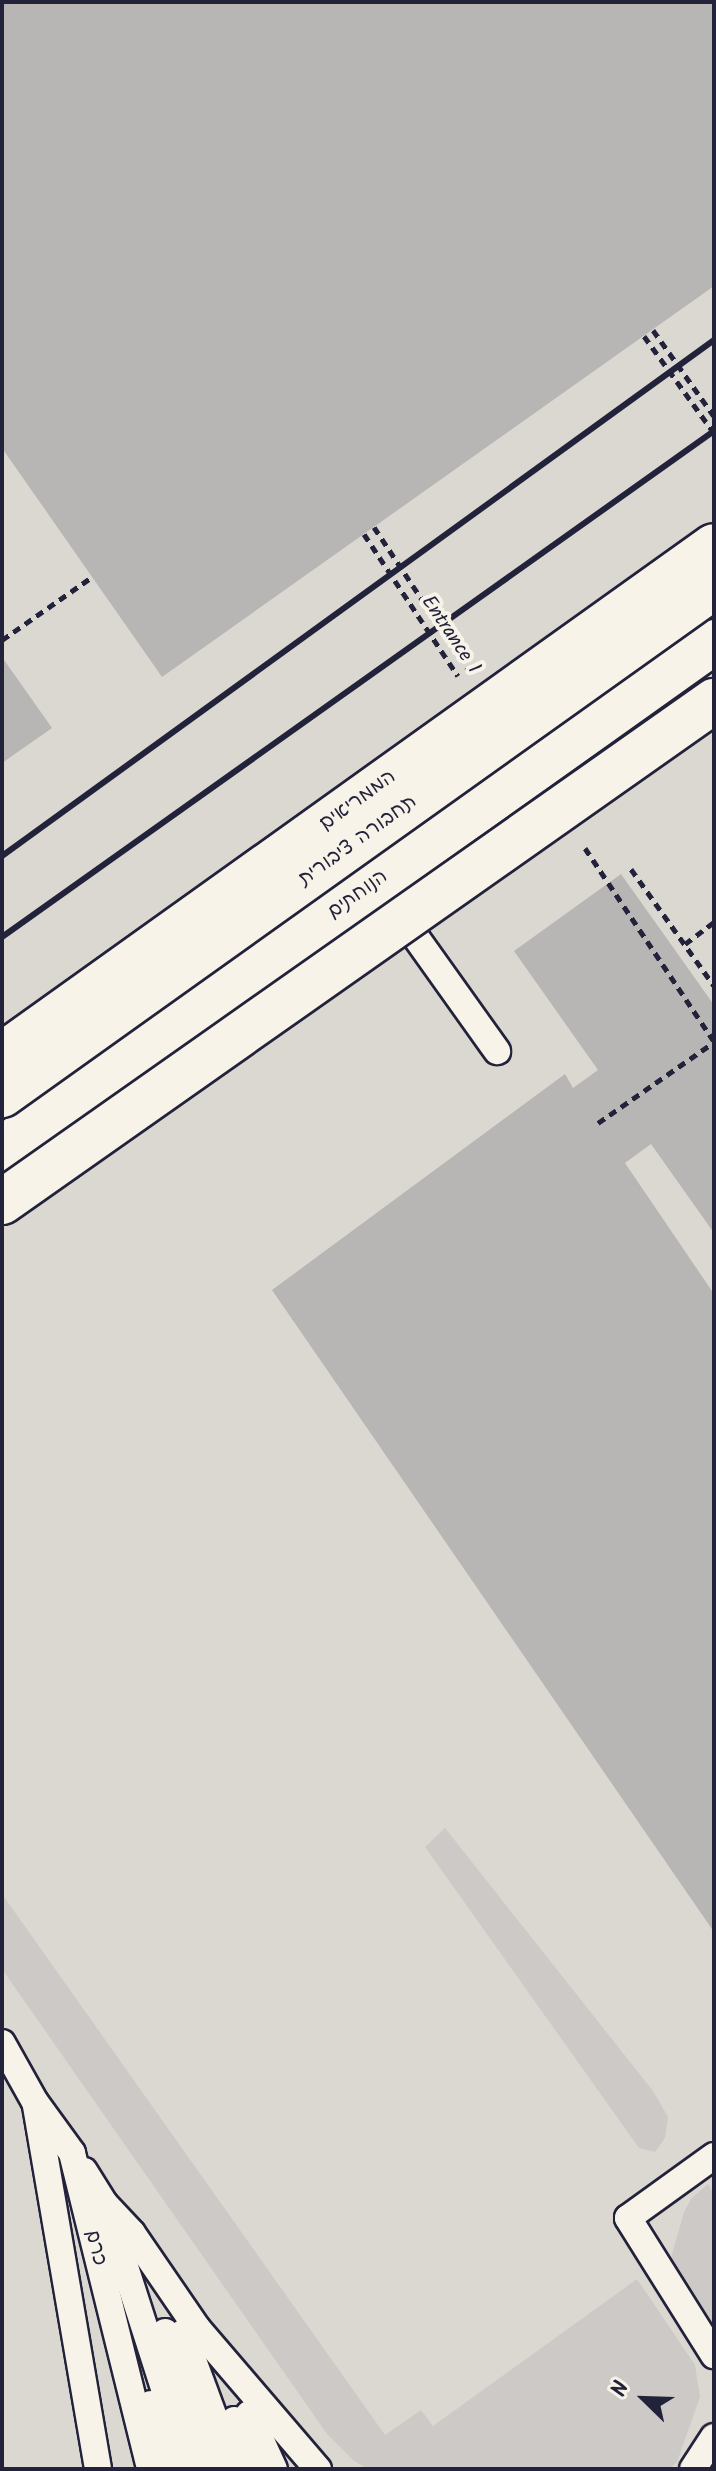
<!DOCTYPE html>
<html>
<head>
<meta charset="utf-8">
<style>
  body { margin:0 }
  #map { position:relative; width:716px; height:2471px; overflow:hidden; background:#eae6de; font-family:Kalam,"Playpen Sans Hebrew",sans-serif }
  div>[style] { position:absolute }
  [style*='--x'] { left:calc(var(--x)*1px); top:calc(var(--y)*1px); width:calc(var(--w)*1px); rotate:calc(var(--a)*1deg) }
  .built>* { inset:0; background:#dbd8d2; transform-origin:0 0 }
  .green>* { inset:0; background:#cdc9c6 }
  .building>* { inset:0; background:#b8b6b5 }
  .path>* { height:5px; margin-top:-2.5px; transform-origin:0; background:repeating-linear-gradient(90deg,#22223b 0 8px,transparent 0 14px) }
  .roads { filter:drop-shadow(2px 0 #22223b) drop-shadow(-2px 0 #22223b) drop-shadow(0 2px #22223b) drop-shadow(0 -2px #22223b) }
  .service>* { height:26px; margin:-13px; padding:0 13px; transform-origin:13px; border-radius:13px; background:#f7f3e8 }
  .tertiary>* { height:44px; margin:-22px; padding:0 22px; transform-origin:22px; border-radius:22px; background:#f7f3e8 }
  .rail>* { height:6px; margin:-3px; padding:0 3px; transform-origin:3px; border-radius:3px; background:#22223b }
  .path-bridge>* { height:5px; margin-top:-2.5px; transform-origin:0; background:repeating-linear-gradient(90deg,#22223b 0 8px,transparent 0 14px) }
  .bridges { filter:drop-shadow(2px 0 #22223b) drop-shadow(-2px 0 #22223b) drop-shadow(0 2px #22223b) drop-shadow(0 -2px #22223b) }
  .minor-bridge>* { height:44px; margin:-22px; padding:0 22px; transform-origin:22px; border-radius:22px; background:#f7f3e8 }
  .tertiary-bridge>* { height:44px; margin:-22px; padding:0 22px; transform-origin:22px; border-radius:22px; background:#f7f3e8 }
  span { translate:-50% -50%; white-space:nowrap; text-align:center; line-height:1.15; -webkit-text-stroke:8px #f7f3e8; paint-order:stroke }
  .street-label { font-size:20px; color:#22223b }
  .frame { position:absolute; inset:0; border:4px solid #22223b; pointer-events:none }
  .north { position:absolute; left:604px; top:2359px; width:80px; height:80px; -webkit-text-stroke:6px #f7f3e8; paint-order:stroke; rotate:293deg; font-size:22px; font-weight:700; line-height:32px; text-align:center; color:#22223b }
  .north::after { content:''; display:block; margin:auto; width:28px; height:36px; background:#22223b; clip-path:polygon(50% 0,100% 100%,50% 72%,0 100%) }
</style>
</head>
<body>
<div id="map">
  <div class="built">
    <i style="left:2px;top:2px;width:712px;height:2467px"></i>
  </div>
  <div class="green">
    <i style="clip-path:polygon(445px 1828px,653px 2091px,668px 2117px,665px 2138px,655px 2152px,639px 2148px,425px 1847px)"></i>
    <i style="clip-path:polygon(2px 1894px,385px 2435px,421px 2410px,433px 2426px,637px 2279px,695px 2365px,700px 2397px,677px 2462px,669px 2469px,368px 2469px,354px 2461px,327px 2434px,2px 1969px)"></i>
    <i style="clip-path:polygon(708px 2184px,714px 2194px,714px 2335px,678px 2284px,671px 2258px,684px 2212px,691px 2199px)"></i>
  </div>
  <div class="building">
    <i style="clip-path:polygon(2px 2px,714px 2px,714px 286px,162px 677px,2px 448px)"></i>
    <i style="clip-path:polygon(2px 657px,52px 728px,2px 763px)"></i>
    <i style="clip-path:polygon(621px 874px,714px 1005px,714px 1233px,651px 1144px,625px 1163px,714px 1294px,714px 1932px,272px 1290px,565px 1074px,573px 1088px,598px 1070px,514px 951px)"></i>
  </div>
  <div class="path">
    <i style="--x:2;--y:640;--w:110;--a:-35"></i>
    <i style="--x:631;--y:869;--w:143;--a:54.6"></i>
    <i style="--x:685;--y:944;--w:36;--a:-37"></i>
    <i style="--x:598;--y:1123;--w:141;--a:-34.9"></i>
  </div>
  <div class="roads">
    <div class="service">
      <i style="--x:395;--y:908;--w:176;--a:54.5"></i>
      <i style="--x:2;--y:2043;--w:68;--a:60.8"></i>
      <i style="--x:35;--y:2102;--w:63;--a:54"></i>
      <i style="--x:72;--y:2153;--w:325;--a:76.1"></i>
      <i style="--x:36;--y:2106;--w:368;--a:80.3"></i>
      <i style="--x:714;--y:2156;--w:106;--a:144.2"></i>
      <i style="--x:628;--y:2218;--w:162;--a:57.9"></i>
      <i style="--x:84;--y:2171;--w:38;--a:58"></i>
      <i style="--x:104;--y:2203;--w:41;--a:47"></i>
      <i style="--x:132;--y:2233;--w:115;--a:55.6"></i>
      <i style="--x:197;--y:2328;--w:186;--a:49.4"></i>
      <i style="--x:109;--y:2217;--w:265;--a:72.2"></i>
      <i style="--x:165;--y:2332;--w:145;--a:71.4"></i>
      <i style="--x:183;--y:2333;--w:145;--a:69.8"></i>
      <i style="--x:151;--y:2404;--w:68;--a:72.9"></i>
      <i style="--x:249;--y:2414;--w:60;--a:65.6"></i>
      <i style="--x:234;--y:2420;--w:53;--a:68.8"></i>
      <i style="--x:693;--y:2469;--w:38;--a:-57"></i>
    </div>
    <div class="tertiary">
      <i style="--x:2;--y:1149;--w:874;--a:-35.45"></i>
    </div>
  </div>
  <div class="rail">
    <i style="--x:2;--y:856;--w:879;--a:-35.93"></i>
    <i style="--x:2;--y:937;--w:873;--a:-35.4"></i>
  </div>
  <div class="path-bridge">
    <i style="--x:653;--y:330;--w:105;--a:54.7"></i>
    <i style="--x:644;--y:336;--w:120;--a:54.2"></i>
    <i style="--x:374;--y:527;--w:170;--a:56.5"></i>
    <i style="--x:364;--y:534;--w:170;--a:56.5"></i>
    <i style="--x:585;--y:848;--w:231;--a:56.3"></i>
  </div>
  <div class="bridges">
    <div class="minor-bridge">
      <i style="--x:2;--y:1095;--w:875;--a:-35.51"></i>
    </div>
    <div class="tertiary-bridge">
      <i style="--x:2;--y:1055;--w:875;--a:-35.56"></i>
      <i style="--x:2;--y:1202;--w:871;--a:-35.13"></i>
    </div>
  </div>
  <div class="street-label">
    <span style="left:450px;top:635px;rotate:56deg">Entrance 1</span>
    <span style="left:358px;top:801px;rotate:-36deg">הממריאים</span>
    <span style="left:358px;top:841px;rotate:-36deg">תחבורה ציבורית</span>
    <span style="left:358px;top:895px;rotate:-36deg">הנוחתים</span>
    <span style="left:95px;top:2248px;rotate:76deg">כרם</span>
  </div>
  <div class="frame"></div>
  <div class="north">N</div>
</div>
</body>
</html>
